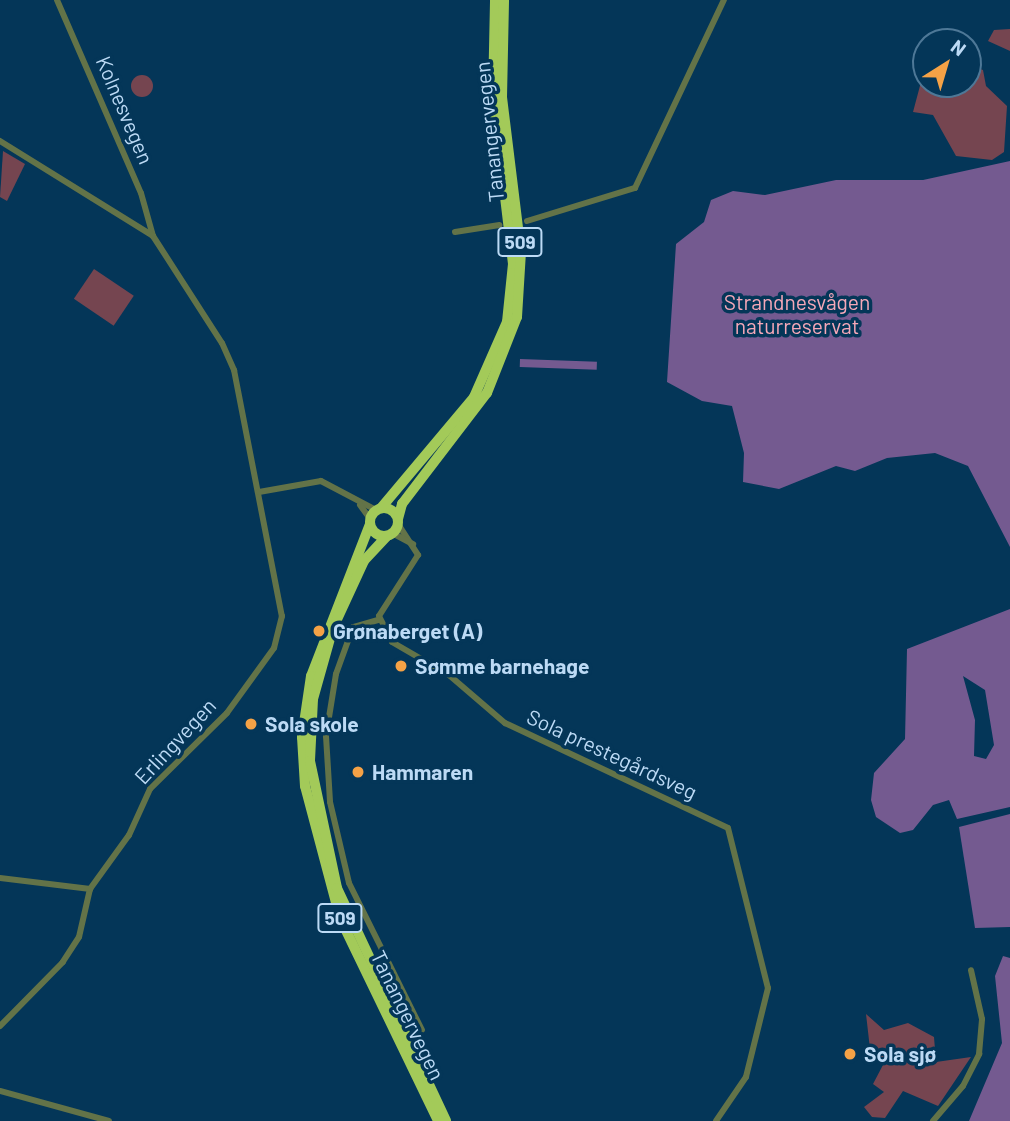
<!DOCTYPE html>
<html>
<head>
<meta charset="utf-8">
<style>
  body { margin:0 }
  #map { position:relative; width:1010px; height:1121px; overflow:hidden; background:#043658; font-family:Barlow,sans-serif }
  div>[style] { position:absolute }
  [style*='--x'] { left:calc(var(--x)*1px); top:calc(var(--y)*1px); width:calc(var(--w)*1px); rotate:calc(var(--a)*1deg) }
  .green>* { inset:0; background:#754550; transform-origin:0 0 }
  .round { border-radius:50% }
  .water>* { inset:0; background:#745a90; transform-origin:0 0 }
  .minor>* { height:6px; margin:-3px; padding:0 3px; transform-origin:3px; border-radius:3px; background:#637348 }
  .highway>* { height:10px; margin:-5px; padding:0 5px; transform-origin:5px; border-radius:5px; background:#a3ca59 }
  .highway>.ring { margin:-5px; padding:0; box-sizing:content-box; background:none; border:10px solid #a3ca59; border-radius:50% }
  .dots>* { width:19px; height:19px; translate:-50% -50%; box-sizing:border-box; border:4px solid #043658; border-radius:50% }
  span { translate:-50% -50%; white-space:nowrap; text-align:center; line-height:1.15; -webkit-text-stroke:7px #043658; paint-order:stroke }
  .shield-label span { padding:2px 5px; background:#043658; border:2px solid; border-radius:5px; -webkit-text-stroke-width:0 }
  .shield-label { font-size:19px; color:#bcdaf5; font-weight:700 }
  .street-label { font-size:21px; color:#bcdaf5 }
  .park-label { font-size:21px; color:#f6a8b8 }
  .poi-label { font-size:21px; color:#bcdaf5; font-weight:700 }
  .left { translate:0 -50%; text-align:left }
  .north { position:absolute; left:912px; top:28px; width:70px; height:70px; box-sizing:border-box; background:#043658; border:2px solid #4e7897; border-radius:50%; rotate:37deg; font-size:19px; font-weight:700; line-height:28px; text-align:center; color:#bcdaf5 }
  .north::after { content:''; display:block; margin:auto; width:24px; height:32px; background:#f5a246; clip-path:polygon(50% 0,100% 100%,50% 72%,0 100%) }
</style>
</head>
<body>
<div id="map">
  <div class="green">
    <i style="clip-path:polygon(1010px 29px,1010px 51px,988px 41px,994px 30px)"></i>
    <i style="clip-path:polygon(968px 65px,983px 70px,986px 86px,1007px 106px,1004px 152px,992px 160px,956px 156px,933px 115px,913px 112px,921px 82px,968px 84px)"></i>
    <i class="round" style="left:131px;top:75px;width:22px;height:22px"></i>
    <i style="clip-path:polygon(3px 151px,25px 164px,7px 201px,0 197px)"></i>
    <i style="left:94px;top:269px;width:48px;height:36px;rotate:34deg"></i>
    <i style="clip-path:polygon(866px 1014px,884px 1030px,908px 1023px,934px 1037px,936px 1062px,971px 1057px,938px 1106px,903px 1091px,885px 1118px,872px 1117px,864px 1107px,884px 1092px,873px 1084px,884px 1063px,870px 1049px)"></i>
  </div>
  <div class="water">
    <i style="clip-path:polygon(1010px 161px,1010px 547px,968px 466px,935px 453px,887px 458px,855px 471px,836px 466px,779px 489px,743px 482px,744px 453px,732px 406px,702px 401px,667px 382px,676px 244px,704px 222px,711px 200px,733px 191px,765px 195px,836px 180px,923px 180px)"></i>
    <i style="left:520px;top:359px;width:77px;height:8px;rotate:2deg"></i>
    <i style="clip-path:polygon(evenodd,1010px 609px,1010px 807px,957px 819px,949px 800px,933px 805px,913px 830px,900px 833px,876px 817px,871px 800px,874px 773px,905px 739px,907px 649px,1010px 609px,963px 676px,985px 690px,994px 745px,986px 759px,974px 756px,975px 720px,963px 676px)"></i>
    <i style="clip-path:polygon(1010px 814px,1010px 927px,975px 928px,959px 827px)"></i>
    <i style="clip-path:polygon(1003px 956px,1010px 958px,1010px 1121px,969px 1121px,1002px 1043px,995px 976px)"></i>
  </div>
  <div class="minor">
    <i style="--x:57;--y:0;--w:210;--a:66.5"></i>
    <i style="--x:141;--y:193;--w:45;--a:74.4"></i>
    <i style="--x:0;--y:141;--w:180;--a:31.8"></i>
    <i style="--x:153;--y:236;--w:127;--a:57.2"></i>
    <i style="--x:222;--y:343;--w:30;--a:66"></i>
    <i style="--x:234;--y:370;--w:251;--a:79"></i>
    <i style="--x:282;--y:616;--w:33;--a:104"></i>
    <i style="--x:274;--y:648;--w:80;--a:125.9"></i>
    <i style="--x:227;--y:713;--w:108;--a:135.4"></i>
    <i style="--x:150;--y:789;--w:51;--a:114.5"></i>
    <i style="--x:129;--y:835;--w:67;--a:125.8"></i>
    <i style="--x:90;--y:889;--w:49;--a:102.9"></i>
    <i style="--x:79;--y:937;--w:30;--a:123"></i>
    <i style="--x:63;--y:962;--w:90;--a:134.5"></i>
    <i style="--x:527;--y:221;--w:113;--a:-17"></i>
    <i style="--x:635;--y:188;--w:208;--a:-64.7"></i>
    <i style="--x:455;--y:232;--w:45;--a:-9"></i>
    <i style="--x:259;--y:492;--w:63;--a:-10.1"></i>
    <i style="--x:321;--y:481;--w:62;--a:27.8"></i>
    <i style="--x:360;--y:505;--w:17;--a:54"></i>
    <i style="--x:398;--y:524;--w:37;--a:57"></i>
    <i style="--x:418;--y:555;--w:72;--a:122.6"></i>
    <i style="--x:379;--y:616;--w:29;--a:63"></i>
    <i style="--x:392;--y:642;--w:66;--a:30.1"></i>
    <i style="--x:449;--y:675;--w:74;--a:40.6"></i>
    <i style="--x:505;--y:723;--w:246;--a:25.2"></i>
    <i style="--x:728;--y:828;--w:165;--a:76"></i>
    <i style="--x:768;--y:988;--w:92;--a:103.9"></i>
    <i style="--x:746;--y:1077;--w:53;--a:124.3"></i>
    <i style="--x:392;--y:533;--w:24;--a:28"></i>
    <i style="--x:378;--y:620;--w:26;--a:164"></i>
    <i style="--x:353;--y:627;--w:50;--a:109.9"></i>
    <i style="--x:336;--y:674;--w:63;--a:99.2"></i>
    <i style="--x:326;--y:736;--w:66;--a:86.5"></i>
    <i style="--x:330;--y:802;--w:83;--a:76.8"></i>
    <i style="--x:349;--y:883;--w:164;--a:63.6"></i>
    <i style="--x:0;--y:878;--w:91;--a:7"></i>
    <i style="--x:0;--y:1091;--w:113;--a:15.4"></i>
    <i style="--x:933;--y:1121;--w:46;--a:-49.4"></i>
    <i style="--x:963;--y:1086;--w:36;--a:-63"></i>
    <i style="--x:979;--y:1054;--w:35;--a:-85"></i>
    <i style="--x:982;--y:1019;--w:50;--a:-102.7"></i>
  </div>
  <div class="highway">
    <i class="ring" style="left:370px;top:508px;width:18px;height:18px"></i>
    <i style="--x:381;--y:508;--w:145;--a:-50"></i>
    <i style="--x:474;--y:397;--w:82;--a:-66.3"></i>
    <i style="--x:507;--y:322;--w:58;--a:-84.1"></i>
    <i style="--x:513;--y:264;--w:168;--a:-96.8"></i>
    <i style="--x:493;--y:97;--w:97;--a:-88.8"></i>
    <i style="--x:398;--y:519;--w:16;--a:-75"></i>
    <i style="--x:402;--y:504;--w:140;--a:-52.6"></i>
    <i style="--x:487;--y:393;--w:82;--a:-68.5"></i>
    <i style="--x:517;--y:317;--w:65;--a:-86.5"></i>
    <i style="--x:521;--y:252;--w:156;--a:-97"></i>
    <i style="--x:502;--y:97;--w:97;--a:-88.8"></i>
    <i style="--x:370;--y:524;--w:163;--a:111.2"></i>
    <i style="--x:311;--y:676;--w:62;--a:98.4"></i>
    <i style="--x:302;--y:737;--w:49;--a:86.5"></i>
    <i style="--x:305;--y:786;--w:137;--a:75.1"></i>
    <i style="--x:340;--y:918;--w:225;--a:64.2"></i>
    <i style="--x:387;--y:536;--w:34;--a:133"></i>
    <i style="--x:364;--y:561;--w:74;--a:114.8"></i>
    <i style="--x:333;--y:628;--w:74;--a:105.7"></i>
    <i style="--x:313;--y:699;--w:62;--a:92.8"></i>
    <i style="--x:310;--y:761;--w:130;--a:78"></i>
    <i style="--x:337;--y:888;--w:257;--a:64.9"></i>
  </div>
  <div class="dots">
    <i style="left:319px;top:631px;background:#f5a246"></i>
    <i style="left:401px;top:666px;background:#f5a246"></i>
    <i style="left:251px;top:724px;background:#f5a246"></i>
    <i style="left:358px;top:772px;background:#f5a246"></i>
    <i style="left:850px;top:1054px;background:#f5a246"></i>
  </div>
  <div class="shield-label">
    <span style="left:520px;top:242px">509</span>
    <span style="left:340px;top:918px">509</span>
  </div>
  <div class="street-label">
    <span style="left:125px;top:110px;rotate:67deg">Kolnesvegen</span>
    <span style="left:489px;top:132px;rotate:-96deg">Tanangervegen</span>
    <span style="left:175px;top:741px;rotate:-47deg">Erlingvegen</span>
    <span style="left:612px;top:754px;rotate:25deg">Sola prestegårdsveg</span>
    <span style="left:408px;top:1015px;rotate:64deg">Tanangervegen</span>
  </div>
  <div class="park-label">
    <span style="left:797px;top:314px">Strandnesvågen<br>naturreservat</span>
  </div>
  <div class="poi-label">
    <span class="left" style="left:333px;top:631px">Grønaberget (A)</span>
    <span class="left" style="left:415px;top:666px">Sømme barnehage</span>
    <span class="left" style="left:265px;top:724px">Sola skole</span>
    <span class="left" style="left:372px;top:772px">Hammaren</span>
    <span class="left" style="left:864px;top:1054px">Sola sjø</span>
  </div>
  <div class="north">N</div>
</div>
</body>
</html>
